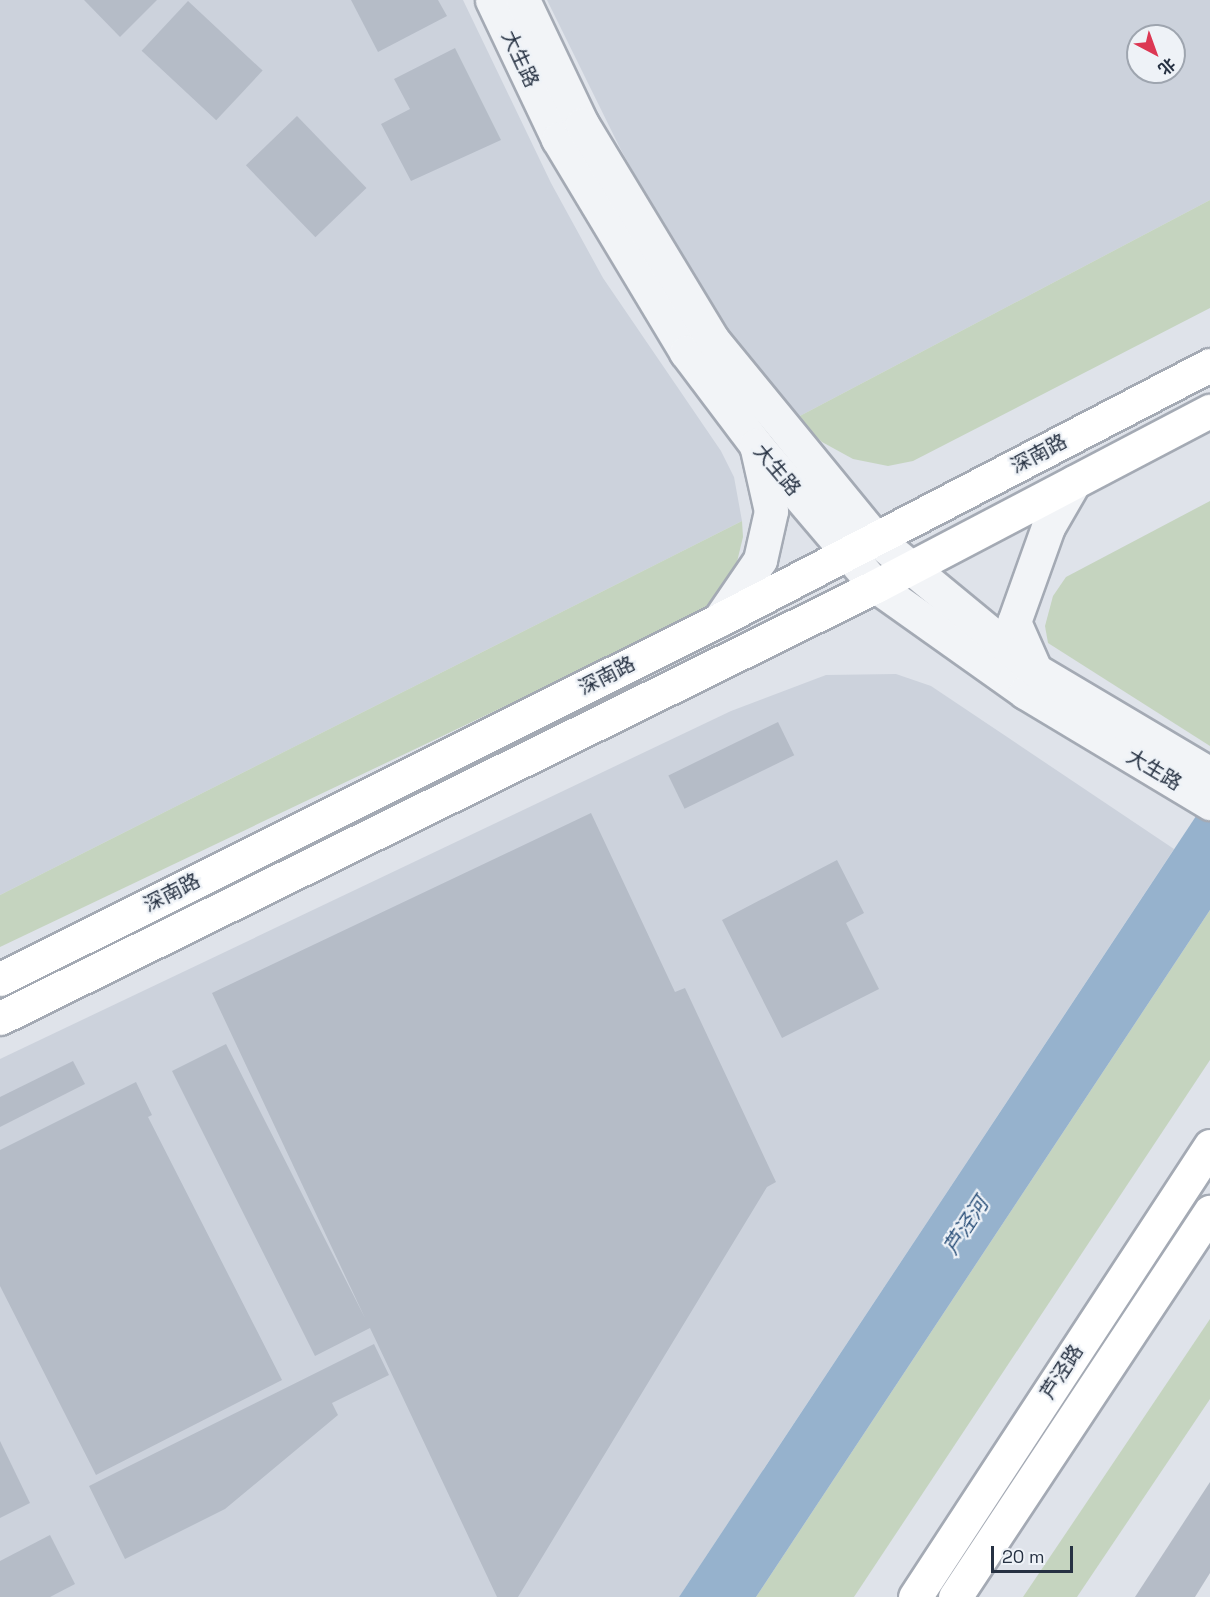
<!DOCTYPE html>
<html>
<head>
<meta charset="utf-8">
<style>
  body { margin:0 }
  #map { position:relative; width:1210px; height:1597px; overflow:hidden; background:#dfe3ea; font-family:"Space Grotesk","Noto Sans SC",sans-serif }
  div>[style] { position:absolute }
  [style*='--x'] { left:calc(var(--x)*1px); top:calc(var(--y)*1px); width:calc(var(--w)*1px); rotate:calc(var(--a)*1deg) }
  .built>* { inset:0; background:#ccd2dc }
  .green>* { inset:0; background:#c5d4bf }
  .water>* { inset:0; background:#96b2cd }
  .building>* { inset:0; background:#b5bcc7; transform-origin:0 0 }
  .roads { filter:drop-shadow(2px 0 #a4aab4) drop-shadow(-2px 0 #a4aab4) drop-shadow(0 2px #a4aab4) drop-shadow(0 -2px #a4aab4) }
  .tertiary>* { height:33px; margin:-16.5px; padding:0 16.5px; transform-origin:16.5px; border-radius:16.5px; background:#f2f4f7 }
  .secondary>* { height:33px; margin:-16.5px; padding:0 16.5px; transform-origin:16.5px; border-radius:16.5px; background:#fff }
  .primary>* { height:33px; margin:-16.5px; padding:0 16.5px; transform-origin:16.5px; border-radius:16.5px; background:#fff }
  span { translate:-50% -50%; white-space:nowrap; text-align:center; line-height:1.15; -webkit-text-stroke:4.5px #eef2f7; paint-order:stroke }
  .street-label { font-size:20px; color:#263142 }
  .water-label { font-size:21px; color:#2c517a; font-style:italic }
  .north { position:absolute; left:1126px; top:24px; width:60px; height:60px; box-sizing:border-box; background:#eef2f7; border:2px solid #9ea5af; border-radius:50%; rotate:139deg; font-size:16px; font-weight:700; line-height:24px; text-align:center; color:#263142 }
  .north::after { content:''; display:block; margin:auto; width:21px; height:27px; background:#dc3753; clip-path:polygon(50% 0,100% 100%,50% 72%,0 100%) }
  .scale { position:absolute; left:991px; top:1546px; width:82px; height:27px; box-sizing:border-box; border:3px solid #263142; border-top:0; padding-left:8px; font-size:18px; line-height:21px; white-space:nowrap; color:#263142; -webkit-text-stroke:4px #eef2f7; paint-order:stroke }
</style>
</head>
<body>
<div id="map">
  <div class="built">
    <i style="clip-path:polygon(0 0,463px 0,551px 183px,603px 278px,721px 451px,734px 477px,742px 521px,0 895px)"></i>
    <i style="clip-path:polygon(evenodd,547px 0,1210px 0,1210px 200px,796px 418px,779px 406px,693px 280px,620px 148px,547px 0,1138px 36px,1174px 36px,1174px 72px,1138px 72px,1138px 36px)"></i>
    <i style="clip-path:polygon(896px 674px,931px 686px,1174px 849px,679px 1597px,0 1597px,0 1059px,731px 711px,826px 675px)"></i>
  </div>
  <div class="green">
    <i style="clip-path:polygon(1210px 200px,1210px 308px,913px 461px,888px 466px,853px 459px,822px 442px,796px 418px)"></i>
    <i style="clip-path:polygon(1210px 501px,1210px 746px,1048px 643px,1045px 626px,1053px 596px,1066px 577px)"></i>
    <i style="clip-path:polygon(742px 521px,743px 537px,736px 566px,715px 600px,694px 616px,0 947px,0 895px)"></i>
    <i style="clip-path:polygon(1210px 910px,1210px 1060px,854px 1597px,756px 1597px)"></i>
    <i style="clip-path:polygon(1210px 1319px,1210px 1399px,1077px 1597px,1023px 1597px)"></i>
  </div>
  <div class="water">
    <i style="clip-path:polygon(1210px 795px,1210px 910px,756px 1597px,679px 1597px)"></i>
  </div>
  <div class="building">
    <i style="clip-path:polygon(84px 0,157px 0,120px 37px)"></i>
    <i style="clip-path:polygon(351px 0,438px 0,447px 16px,378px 52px)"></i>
    <i style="left:188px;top:1px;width:102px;height:68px;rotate:43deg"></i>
    <i style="clip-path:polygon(455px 48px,501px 140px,411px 181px,381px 124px,410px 109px,394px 79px)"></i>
    <i style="left:297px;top:116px;width:100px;height:71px;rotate:46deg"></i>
    <i style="left:778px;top:722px;width:37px;height:122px;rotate:64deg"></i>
    <i style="clip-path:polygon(591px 813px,675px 992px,685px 988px,776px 1182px,767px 1187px,518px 1597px,497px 1597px,370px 1328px,315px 1356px,172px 1071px,226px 1044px,365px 1318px,212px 993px)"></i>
    <i style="clip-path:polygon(837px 860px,864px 913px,846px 923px,879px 989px,782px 1038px,722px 920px)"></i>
    <i style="clip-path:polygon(73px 1061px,85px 1084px,0 1127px,0 1097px)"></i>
    <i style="clip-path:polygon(136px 1082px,152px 1115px,148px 1117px,282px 1380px,96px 1475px,0 1286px,0 1150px)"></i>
    <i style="clip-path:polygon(374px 1344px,389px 1375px,332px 1403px,338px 1415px,225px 1509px,125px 1559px,89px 1486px)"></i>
    <i style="clip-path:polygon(0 1441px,30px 1503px,0 1518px)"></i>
    <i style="clip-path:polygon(1210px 1482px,1210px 1573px,1195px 1597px,1135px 1597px)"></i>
    <i style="clip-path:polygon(50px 1535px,75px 1584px,50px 1597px,0 1597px,0 1561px)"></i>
  </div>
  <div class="roads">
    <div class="tertiary">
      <i style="--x:492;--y:0;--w:154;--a:64.6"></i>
      <i style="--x:558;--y:139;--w:249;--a:59"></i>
      <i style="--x:686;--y:352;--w:116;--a:53"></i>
      <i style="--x:756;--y:445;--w:185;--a:49.6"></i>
      <i style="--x:876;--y:586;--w:183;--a:35.4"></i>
      <i style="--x:1025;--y:692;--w:216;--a:31"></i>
      <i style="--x:523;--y:0;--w:137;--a:64.6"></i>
      <i style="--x:582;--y:124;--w:251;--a:58.8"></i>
      <i style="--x:712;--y:339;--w:257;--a:50.7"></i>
      <i style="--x:875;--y:538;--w:207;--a:39.5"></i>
      <i style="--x:1035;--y:670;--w:204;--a:30.7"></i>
      <i style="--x:719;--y:620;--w:73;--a:-55.7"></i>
      <i style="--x:760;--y:560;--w:50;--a:-77.3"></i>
      <i style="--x:771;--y:511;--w:64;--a:-102.7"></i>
      <i style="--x:1033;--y:665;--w:47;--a:-113.8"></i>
      <i style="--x:1014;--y:622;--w:101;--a:-70.3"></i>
      <i style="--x:1048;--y:527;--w:52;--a:-60"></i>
    </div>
    <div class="secondary">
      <i style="--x:915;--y:1597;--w:539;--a:-56.81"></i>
      <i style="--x:955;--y:1597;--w:462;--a:-56.5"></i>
    </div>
    <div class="primary">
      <i style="--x:0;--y:979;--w:804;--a:-26.53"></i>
      <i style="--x:719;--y:620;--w:553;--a:-27.45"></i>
      <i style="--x:0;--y:1018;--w:977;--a:-26.25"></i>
      <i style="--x:876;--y:586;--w:377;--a:-27.7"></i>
    </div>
  </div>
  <div class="street-label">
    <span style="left:520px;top:59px;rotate:65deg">大生路</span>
    <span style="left:1039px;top:454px;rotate:-28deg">深南路</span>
    <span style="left:777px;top:470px;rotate:50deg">大生路</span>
    <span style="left:607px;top:676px;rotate:-27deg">深南路</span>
    <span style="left:1154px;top:770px;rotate:31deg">大生路</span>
    <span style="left:172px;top:893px;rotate:-27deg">深南路</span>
    <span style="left:1062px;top:1372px;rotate:-57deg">芦泾路</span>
  </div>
  <div class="water-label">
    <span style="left:966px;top:1226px;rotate:-57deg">芦泾河</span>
  </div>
  <div class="north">北</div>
  <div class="scale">20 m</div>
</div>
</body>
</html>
